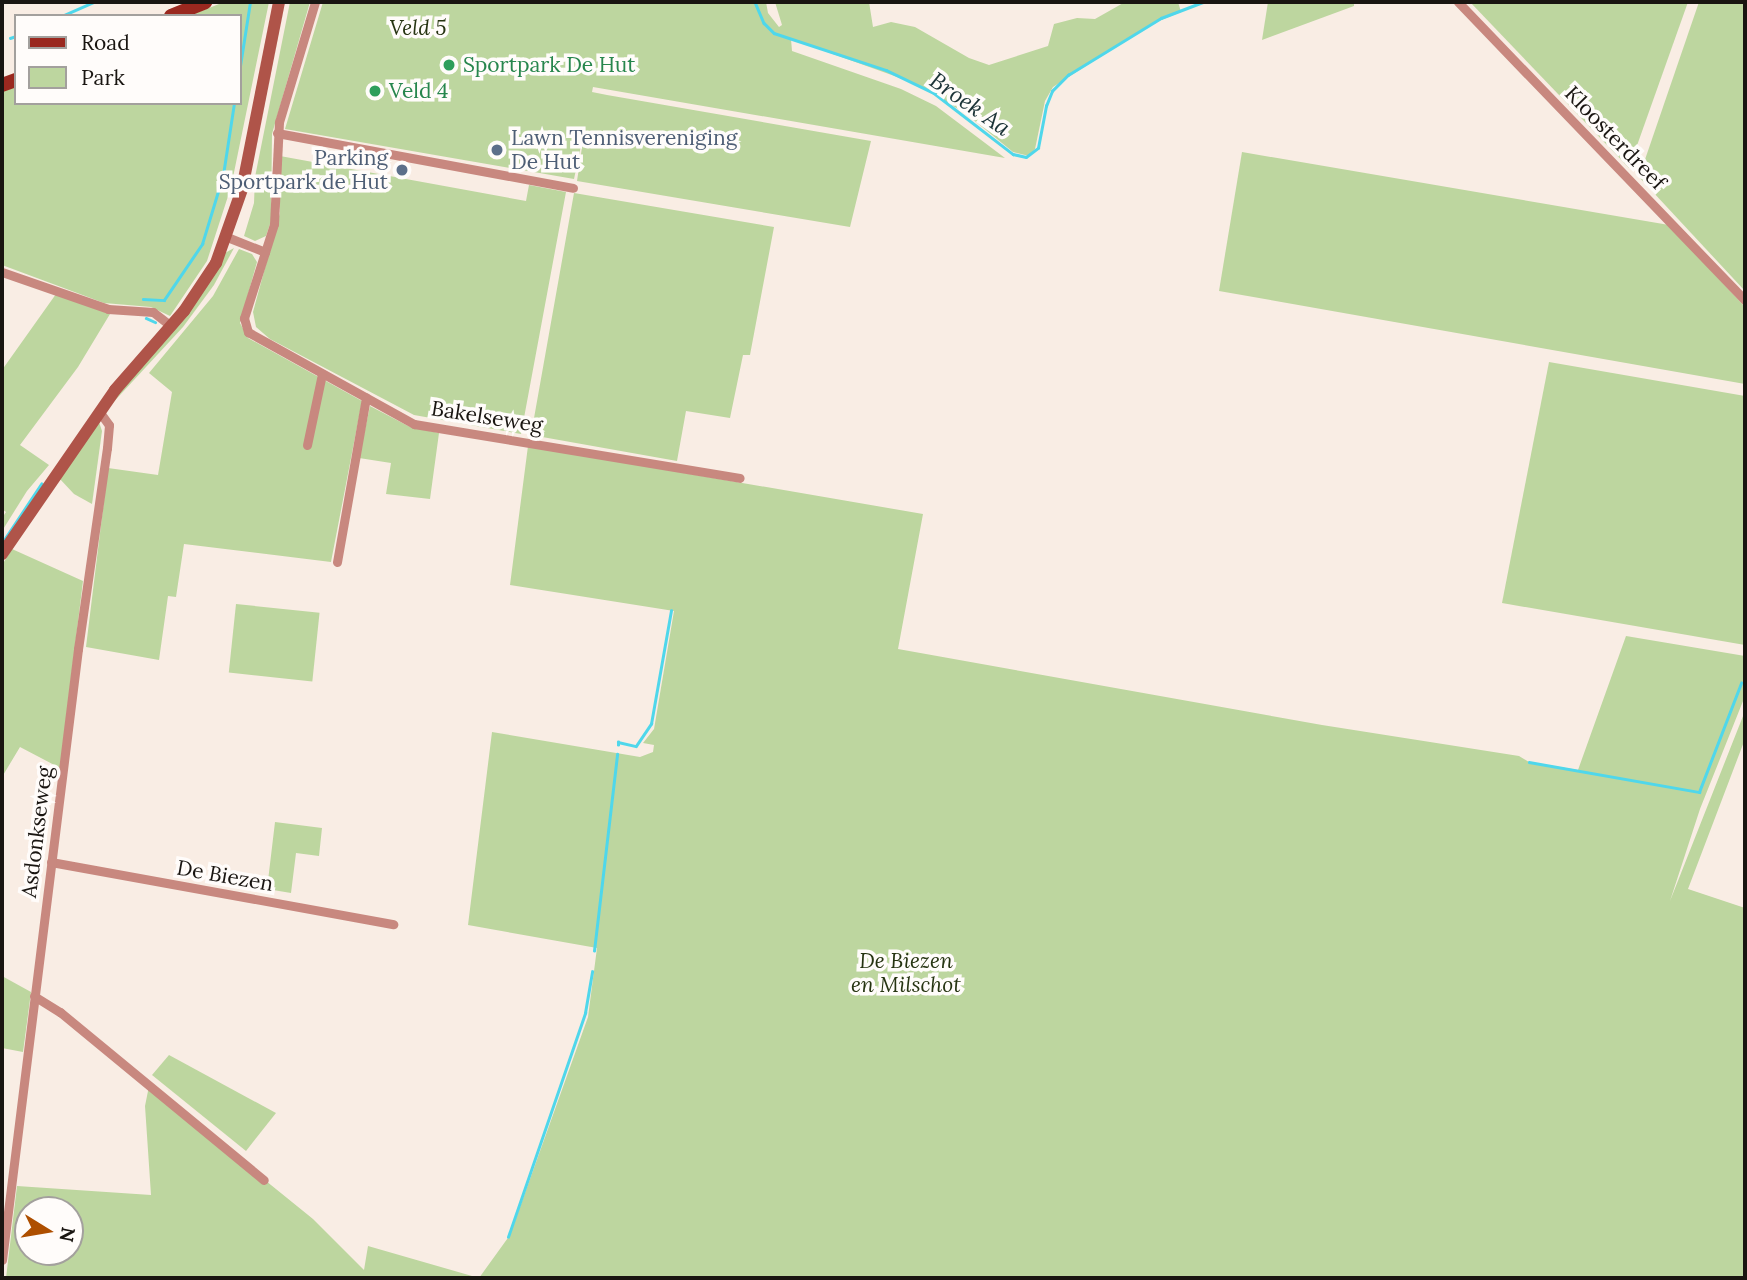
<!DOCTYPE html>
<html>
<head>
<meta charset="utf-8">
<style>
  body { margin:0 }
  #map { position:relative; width:1747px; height:1280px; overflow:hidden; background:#f9ede4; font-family:Lora,serif }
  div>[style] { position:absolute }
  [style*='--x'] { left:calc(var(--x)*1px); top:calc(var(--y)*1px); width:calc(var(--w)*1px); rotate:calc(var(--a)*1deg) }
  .green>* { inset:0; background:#bdd69f; transform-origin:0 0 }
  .stream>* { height:2.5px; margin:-1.25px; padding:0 1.25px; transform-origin:1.25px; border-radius:1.25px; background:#4fd7eb }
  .street>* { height:9px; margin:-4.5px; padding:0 4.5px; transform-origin:4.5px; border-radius:4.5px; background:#c8887f }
  .secondary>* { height:12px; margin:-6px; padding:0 6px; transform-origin:6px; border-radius:6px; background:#af5449 }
  .primary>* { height:14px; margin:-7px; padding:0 7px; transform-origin:7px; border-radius:7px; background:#9a281f }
  .dots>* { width:19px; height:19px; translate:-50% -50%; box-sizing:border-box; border:4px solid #fffcfa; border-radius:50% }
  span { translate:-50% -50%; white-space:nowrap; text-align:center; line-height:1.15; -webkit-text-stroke:7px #fffcfa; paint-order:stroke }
  .park-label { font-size:21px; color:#263411; font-style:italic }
  .leisure-label { font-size:21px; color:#27864d }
  .left { translate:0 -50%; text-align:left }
  .service-label { font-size:21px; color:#4e5e75 }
  .right { translate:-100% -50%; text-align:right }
  .street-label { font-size:21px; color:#191511 }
  .water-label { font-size:23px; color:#1c3337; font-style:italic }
  .frame { position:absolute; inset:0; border:4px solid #191511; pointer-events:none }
  .legend { position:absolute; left:14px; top:14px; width:228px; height:91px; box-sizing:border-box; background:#fffcfa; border:2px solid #a3a09d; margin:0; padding:9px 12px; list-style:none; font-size:21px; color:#191511 }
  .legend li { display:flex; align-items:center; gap:14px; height:35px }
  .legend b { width:35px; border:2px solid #a3a09d }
  .north { position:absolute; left:14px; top:1196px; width:70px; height:70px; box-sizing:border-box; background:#fffcfa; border:2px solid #a3a09d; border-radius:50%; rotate:101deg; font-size:19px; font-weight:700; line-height:28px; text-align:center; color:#191511 }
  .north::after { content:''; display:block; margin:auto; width:24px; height:32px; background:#ae4f00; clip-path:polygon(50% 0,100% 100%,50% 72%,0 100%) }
</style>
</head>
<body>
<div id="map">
  <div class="green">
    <i style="clip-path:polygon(224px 2px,269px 2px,231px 187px,207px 261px,170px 316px,151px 307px,104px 303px,2px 265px,2px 92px,16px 86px,16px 103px,240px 103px,240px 16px,189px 16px)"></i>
    <i style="clip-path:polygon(290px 2px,310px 2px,272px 134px,271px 221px,266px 236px,255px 241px,244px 236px,254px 203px,255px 177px)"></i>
    <i style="clip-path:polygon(323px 2px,766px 2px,768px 13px,779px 27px,782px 25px,775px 2px,869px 2px,873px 27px,891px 22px,915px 27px,969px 58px,989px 65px,1048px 46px,1054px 24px,1077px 18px,1095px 19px,1125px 2px,1178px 2px,1181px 12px,1149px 25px,1053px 87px,1045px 101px,1035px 149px,1029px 156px,1013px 152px,965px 113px,914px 83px,791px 39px,792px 51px,901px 89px,936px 106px,1005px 158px,593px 87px,592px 92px,607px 95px,871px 141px,850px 227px,577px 181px,585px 127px,574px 179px,285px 129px)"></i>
    <i style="clip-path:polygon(1268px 2px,1354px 2px,1354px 6px,1262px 40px)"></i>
    <i style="clip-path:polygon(1470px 2px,1688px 2px,1629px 168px)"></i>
    <i style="clip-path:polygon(1699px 2px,1745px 2px,1745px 291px,1639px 177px)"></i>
    <i style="clip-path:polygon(1242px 152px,1669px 225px,1745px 307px,1745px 384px,1219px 291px)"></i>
    <i style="clip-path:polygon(280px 156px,526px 201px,529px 185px,566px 192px,521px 434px,414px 415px,270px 339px,256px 327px,253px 312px,280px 213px)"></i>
    <i style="clip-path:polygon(574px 193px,774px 227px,750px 355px,743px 355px,730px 418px,686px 411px,677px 461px,531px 435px)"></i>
    <i style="clip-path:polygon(234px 248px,214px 285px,183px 327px,108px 408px,225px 253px)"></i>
    <i style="clip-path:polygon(239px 249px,252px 254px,257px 262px,240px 323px,248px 338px,362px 401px,331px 562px,184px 544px,176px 597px,168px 596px,159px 660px,86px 647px,108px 468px,158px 475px,172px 392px,149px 373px,213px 296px)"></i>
    <i style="clip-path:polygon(56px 294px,110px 314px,78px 367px,20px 445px,49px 465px,27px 491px,2px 531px,2px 518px,6px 512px,2px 509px,2px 370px)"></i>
    <i style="clip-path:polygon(1549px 362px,1745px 396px,1745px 645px,1502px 603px)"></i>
    <i style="clip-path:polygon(370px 406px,410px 427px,439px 433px,430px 499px,386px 494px,391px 463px,359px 458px)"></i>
    <i style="clip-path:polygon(99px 422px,102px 431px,92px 504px,74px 494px,59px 478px)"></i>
    <i style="clip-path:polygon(evenodd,528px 446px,923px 514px,898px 649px,1322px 725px,1519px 756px,1529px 762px,1578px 770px,1626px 636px,1745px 656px,1745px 696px,1700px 809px,1670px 901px,1745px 711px,1745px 739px,1688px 889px,1745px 908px,1745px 1278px,6px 1278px,17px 1186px,151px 1195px,145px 1106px,149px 1086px,313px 1219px,364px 1270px,368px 1246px,479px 1278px,510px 1235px,588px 1017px,597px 948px,468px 925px,492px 732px,640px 757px,653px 752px,654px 745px,643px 743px,654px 729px,674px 611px,510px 585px,528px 446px,28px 1210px,70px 1210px,70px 1252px,28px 1252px,28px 1210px)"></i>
    <i style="clip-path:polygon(12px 549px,83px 581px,60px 768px,20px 747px,2px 777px,2px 565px)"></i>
    <i style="left:236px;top:604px;width:84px;height:69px;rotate:6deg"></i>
    <i style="clip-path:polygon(275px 822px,322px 828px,319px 856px,296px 853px,291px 893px,267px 889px)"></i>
    <i style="clip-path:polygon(2px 976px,31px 992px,23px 1052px,2px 1048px)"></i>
    <i style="clip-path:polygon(169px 1055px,276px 1113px,246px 1151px,152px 1075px)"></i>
  </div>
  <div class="stream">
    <i style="--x:755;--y:2;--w:23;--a:67"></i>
    <i style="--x:764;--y:23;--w:14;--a:45"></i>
    <i style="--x:774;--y:33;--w:118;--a:18.3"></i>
    <i style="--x:886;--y:70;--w:53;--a:25.6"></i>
    <i style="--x:934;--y:93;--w:100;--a:37.7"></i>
    <i style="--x:1013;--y:154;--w:13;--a:13"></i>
    <i style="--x:1026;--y:157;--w:15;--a:-37"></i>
    <i style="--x:1038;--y:148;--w:43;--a:-79.2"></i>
    <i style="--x:1046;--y:106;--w:16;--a:-68"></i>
    <i style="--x:1052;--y:91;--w:23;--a:-45"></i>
    <i style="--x:1068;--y:75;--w:109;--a:-31.5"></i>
    <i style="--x:1161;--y:18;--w:45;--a:-20.9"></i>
    <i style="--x:62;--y:16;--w:35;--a:-24"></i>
    <i style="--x:10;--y:38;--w:6;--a:-18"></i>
    <i style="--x:240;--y:66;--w:65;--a:-81.1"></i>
    <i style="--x:143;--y:299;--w:21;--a:3"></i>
    <i style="--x:164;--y:300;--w:68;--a:-55.8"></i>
    <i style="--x:202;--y:244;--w:72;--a:-73.1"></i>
    <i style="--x:223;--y:175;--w:73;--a:-81.3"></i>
    <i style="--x:146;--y:318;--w:10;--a:24"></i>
    <i style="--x:2;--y:543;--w:71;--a:-56.5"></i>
    <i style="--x:1744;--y:676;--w:2;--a:-63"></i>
    <i style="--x:618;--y:745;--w:3;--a:-90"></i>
    <i style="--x:618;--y:742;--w:18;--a:13"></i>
    <i style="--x:636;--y:746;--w:27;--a:-56"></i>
    <i style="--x:651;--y:724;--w:115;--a:-80"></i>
    <i style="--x:1529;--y:762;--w:173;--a:10"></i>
    <i style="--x:1699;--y:792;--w:117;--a:-68.9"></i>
    <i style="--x:594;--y:951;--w:198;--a:-83.3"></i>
    <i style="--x:508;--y:1237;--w:237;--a:-71"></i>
    <i style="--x:585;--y:1013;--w:42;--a:-80.3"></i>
  </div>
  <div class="street">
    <i style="--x:315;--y:2;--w:125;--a:106.7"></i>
    <i style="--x:279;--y:122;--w:102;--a:92.8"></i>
    <i style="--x:274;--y:224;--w:99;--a:107.7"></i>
    <i style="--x:244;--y:318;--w:15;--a:74"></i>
    <i style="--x:248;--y:332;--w:190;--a:29"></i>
    <i style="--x:414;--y:424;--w:330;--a:9.4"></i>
    <i style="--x:1458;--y:2;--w:414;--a:46.1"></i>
    <i style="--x:277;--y:133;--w:301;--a:10.5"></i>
    <i style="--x:227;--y:237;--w:41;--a:21.5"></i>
    <i style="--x:2;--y:272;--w:112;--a:19.2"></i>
    <i style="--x:108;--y:309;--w:45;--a:3.8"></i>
    <i style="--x:153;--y:312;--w:23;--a:38"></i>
    <i style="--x:307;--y:445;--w:73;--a:-78.1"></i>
    <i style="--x:337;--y:562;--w:167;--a:-80"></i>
    <i style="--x:51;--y:862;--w:348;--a:10.3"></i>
    <i style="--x:34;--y:996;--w:31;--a:32"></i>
    <i style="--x:60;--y:1012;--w:264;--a:39.5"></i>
    <i style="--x:2;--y:1260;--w:616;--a:-82.91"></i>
    <i style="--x:78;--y:649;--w:203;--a:-81.8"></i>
    <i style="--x:107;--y:448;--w:23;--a:-85"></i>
    <i style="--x:109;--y:425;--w:17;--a:-126"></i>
  </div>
  <div class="secondary">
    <i style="--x:2;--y:554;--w:199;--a:-55.4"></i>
    <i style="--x:115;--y:390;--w:105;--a:-48.9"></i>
    <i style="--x:184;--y:311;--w:58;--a:-56.3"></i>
    <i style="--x:216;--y:263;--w:78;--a:-70.6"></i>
    <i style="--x:242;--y:189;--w:191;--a:-78.8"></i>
  </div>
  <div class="primary">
    <i style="--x:171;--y:16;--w:37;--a:-22"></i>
    <i style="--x:2;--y:85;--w:15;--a:-20"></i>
  </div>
  <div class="dots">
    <i style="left:449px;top:65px;background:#2e9e5b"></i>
    <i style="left:375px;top:91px;background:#2e9e5b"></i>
    <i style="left:497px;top:150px;background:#5c6f8a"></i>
    <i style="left:402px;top:170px;background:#5c6f8a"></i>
  </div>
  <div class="park-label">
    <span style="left:418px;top:28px">Veld 5</span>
    <span style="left:906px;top:973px">De Biezen<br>en Milschot</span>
  </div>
  <div class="leisure-label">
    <span class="left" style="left:463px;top:65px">Sportpark De Hut</span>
    <span class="left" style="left:389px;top:91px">Veld 4</span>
  </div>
  <div class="service-label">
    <span class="left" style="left:511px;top:150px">Lawn Tennisvereniging<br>De Hut</span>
    <span class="right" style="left:388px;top:170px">Parking<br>Sportpark de Hut</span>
  </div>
  <div class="street-label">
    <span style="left:1615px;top:138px;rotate:46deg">Kloosterdreef</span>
    <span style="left:487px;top:417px;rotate:9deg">Bakelseweg</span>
    <span style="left:37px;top:832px;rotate:-83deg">Asdonkseweg</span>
    <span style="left:225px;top:876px;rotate:10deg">De Biezen</span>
  </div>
  <div class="water-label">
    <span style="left:970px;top:104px;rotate:35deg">Broek Aa</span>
  </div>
  <div class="frame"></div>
  <ul class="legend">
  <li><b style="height:9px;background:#9a281f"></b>Road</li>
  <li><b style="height:19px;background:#bdd69f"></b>Park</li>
  </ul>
  <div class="north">N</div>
</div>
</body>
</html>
